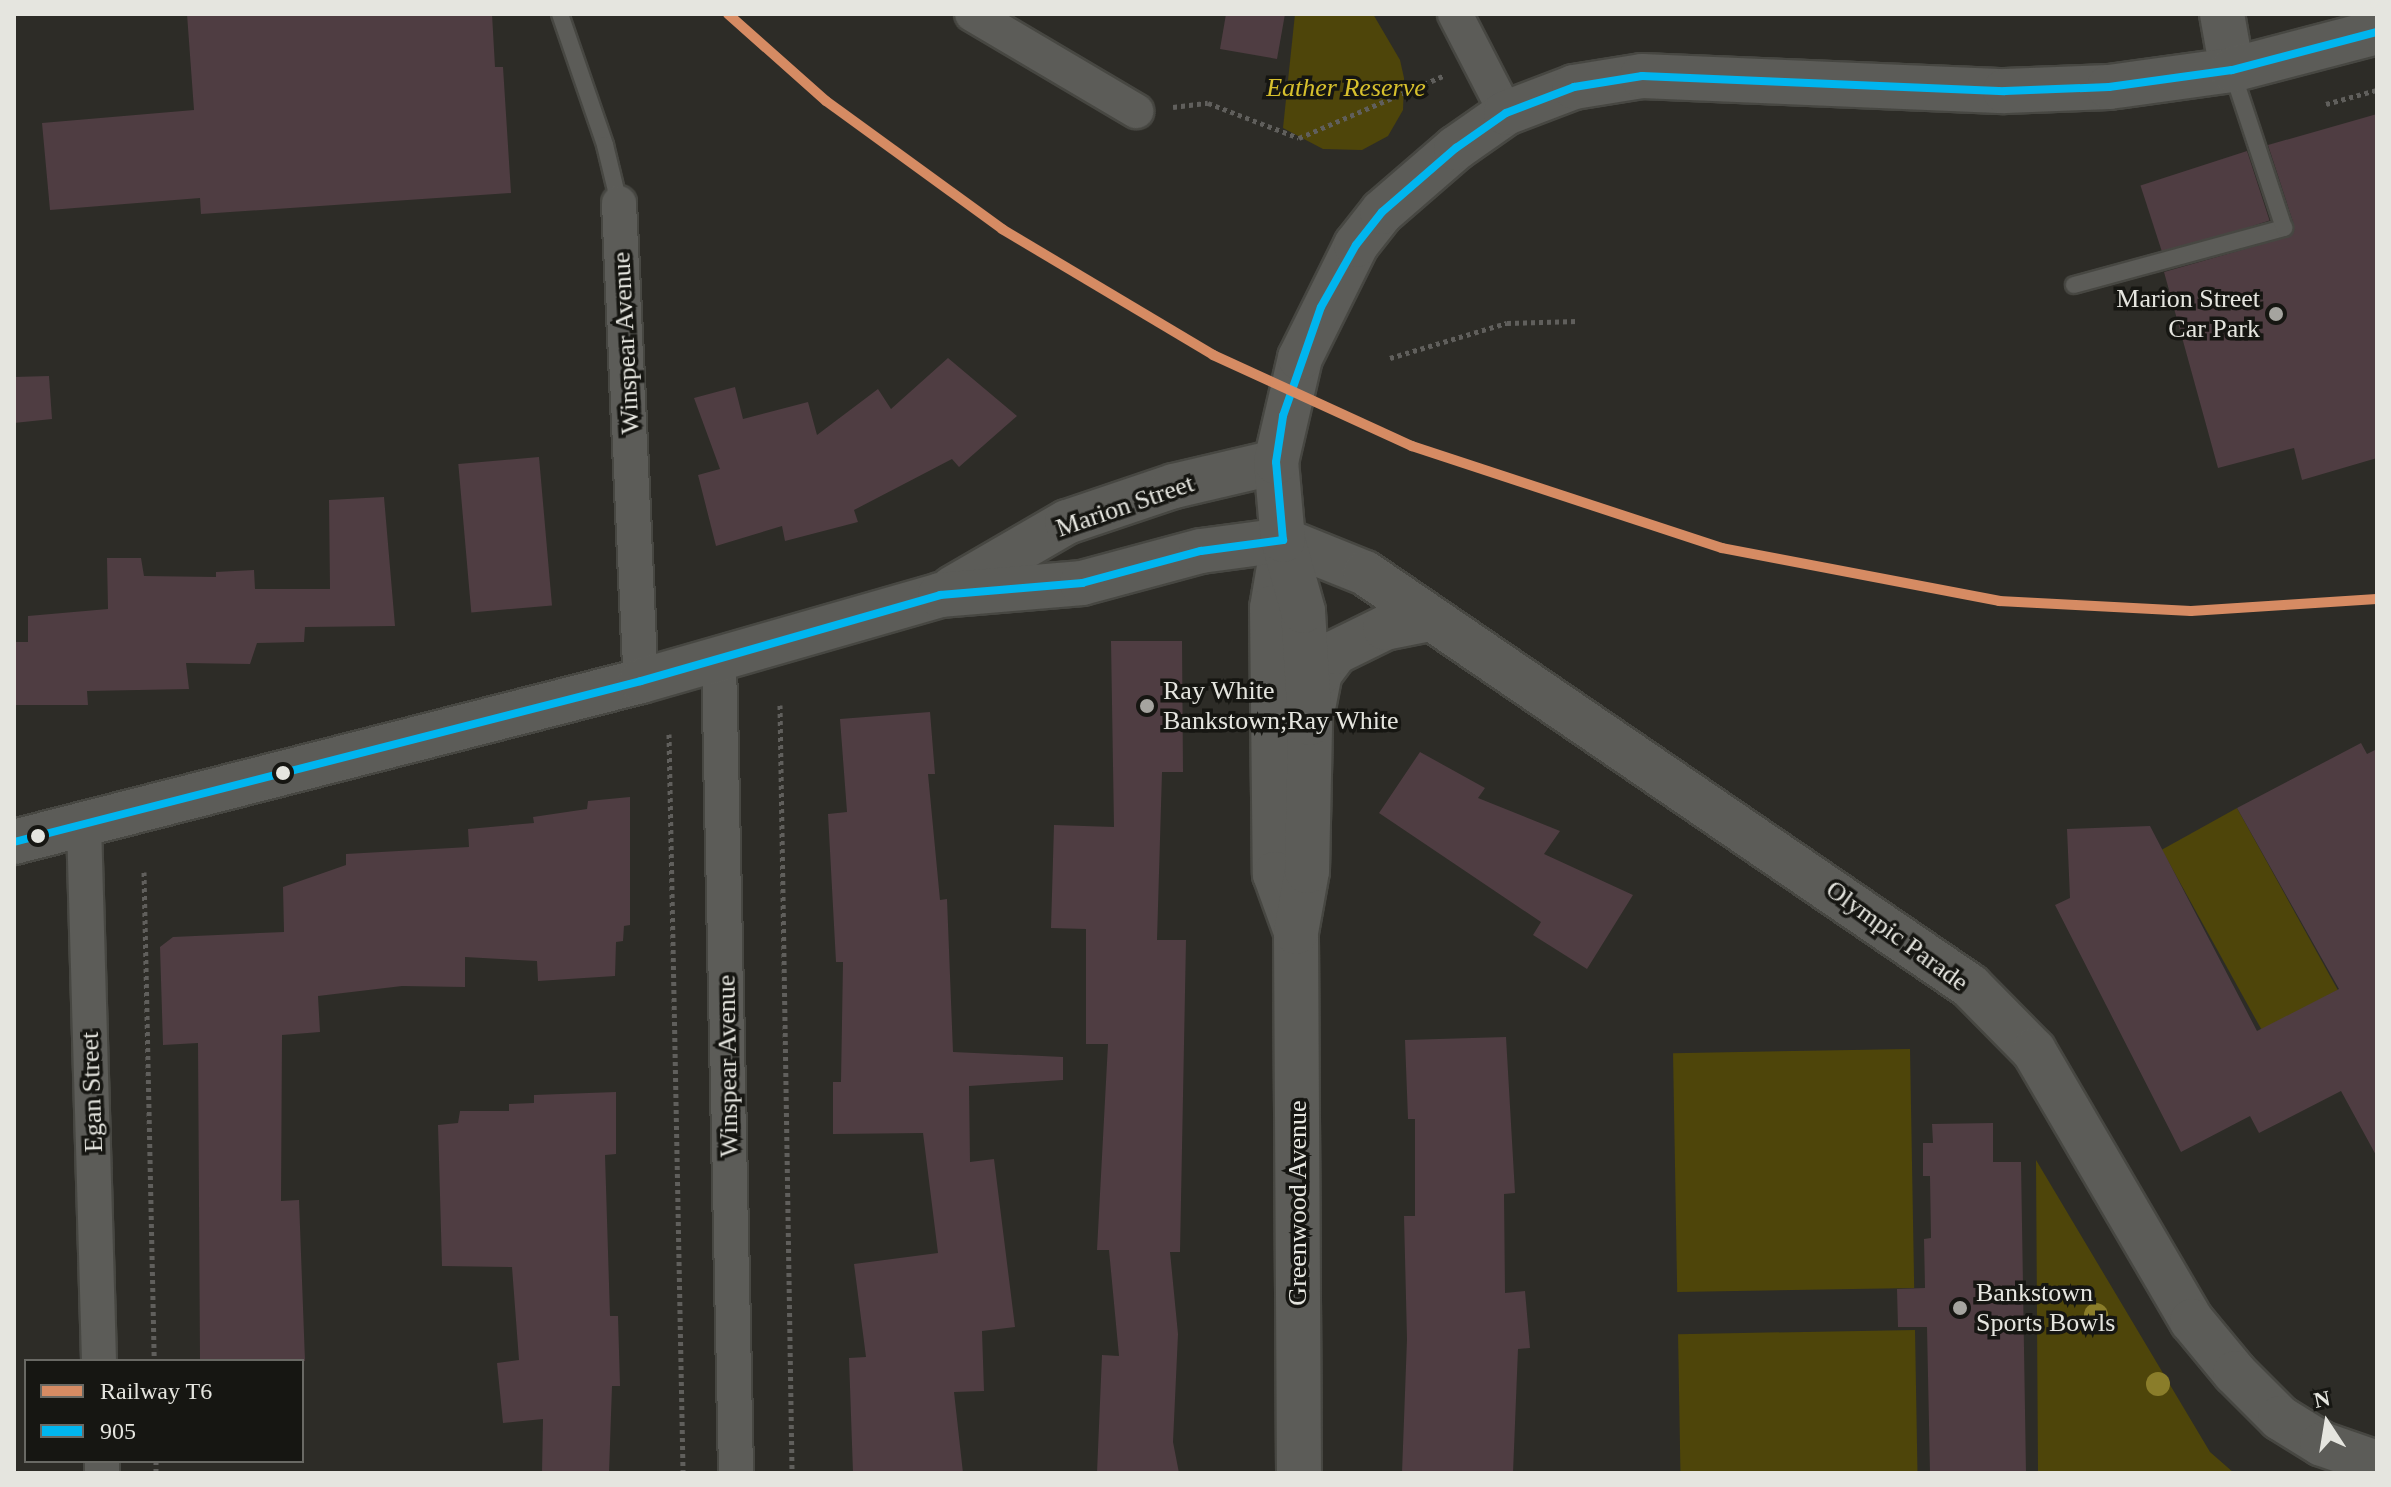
<!DOCTYPE html>
<html>
<head>
<meta charset="utf-8">
<style>
  body { margin:0 }
  #map { position:relative; width:2391px; height:1487px; overflow:hidden; background:#2d2c27; font-family:"Times New Roman",serif }
  div>[style] { position:absolute }
  [style*='--x'] { left:calc(var(--x)*1px); top:calc(var(--y)*1px); width:calc(var(--w)*1px); rotate:calc(var(--a)*1deg) }
  .green>* { inset:0; background:#4e450a; transform-origin:0 0 }
  .building>* { inset:0; background:#4f3d42; transform-origin:0 0 }
  .path>* { height:5px; margin-top:-2.5px; transform-origin:0; background:repeating-linear-gradient(90deg,#605f5c 0 4px,transparent 0 8px) }
  .roads { filter:drop-shadow(2px 0 #474742) drop-shadow(-2px 0 #474742) drop-shadow(0 2px #474742) drop-shadow(0 -2px #474742) }
  .lane>* { height:16px; margin:-8px; padding:0 8px; transform-origin:8px; border-radius:8px; background:#5c5c58 }
  .street>* { height:34px; margin:-17px; padding:0 17px; transform-origin:17px; border-radius:17px; background:#5c5c58 }
  .secondary>* { height:44px; margin:-22px; padding:0 22px; transform-origin:22px; border-radius:22px; background:#5c5c58 }
  .bus-1>* { height:8px; margin:-4px; padding:0 4px; transform-origin:4px; border-radius:4px; background:#00b5ef }
  .rail-1>* { height:10px; margin:-5px; padding:0 5px; transform-origin:5px; border-radius:5px; background:#d68b63 }
  .trees>* { width:24px; height:24px; margin:-12px; border-radius:50%; background:#8a7d2a }
  .dots>* { width:22px; height:22px; translate:-50% -50%; box-sizing:border-box; border:4px solid #161612; border-radius:50% }
  span { translate:-50% -50%; white-space:nowrap; text-align:center; line-height:1.15; -webkit-text-stroke:7px #161612; paint-order:stroke }
  .park-label { font-size:26px; color:#d7c02d; font-style:italic }
  .poi-label { font-size:26px; color:#e5e5df }
  .right { translate:-100% -50%; text-align:right }
  .left { translate:0 -50%; text-align:left }
  .street-label { font-size:26px; color:#e5e5df }
  .frame { position:absolute; inset:0; border:16px solid #e5e5df; pointer-events:none }
  .legend { position:absolute; left:24px; top:1359px; width:280px; height:104px; box-sizing:border-box; background:#161612; border:2px solid #696964; margin:0; padding:10px 14px; list-style:none; font-size:24px; color:#e5e5df }
  .legend li { display:flex; align-items:center; gap:16px; height:40px }
  .legend b { width:40px; border:2px solid #696964 }
  .north { position:absolute; left:2287px; top:1383px; width:80px; height:80px; -webkit-text-stroke:6px #161612; paint-order:stroke; rotate:348deg; font-size:22px; font-weight:700; line-height:32px; text-align:center; color:#e5e5df }
  .north::after { content:''; display:block; margin:auto; width:28px; height:36px; background:#e5e5df; clip-path:polygon(50% 0,100% 100%,50% 72%,0 100%) }
</style>
</head>
<body>
<div id="map">
  <div class="green">
    <i style="clip-path:polygon(1295px 14px,1373px 14px,1400px 60px,1404px 78px,1403px 110px,1388px 136px,1362px 150px,1323px 149px,1283px 128px)"></i>
    <i style="left:2237px;top:808px;width:208px;height:86px;rotate:61deg"></i>
    <i style="left:1910px;top:1049px;width:239px;height:237px;rotate:89deg"></i>
    <i style="clip-path:polygon(2036px 1160px,2210px 1452px,2234px 1473px,2038px 1473px)"></i>
    <i style="left:1915px;top:1330px;width:143px;height:237px;rotate:89deg"></i>
  </div>
  <div class="building">
    <i style="clip-path:polygon(187px 14px,492px 14px,495px 67px,503px 67px,511px 193px,201px 214px,200px 198px,50px 210px,42px 123px,194px 110px)"></i>
    <i style="clip-path:polygon(1226px 14px,1285px 14px,1277px 59px,1220px 49px)"></i>
    <i style="clip-path:polygon(2377px 114px,2377px 458px,2302px 480px,2294px 448px,2218px 468px,2164px 272px,2291px 236px,2294px 225px,2268px 145px)"></i>
    <i style="left:2247px;top:151px;width:73px;height:112px;rotate:72deg"></i>
    <i style="clip-path:polygon(948px 358px,1017px 416px,959px 467px,952px 459px,854px 510px,858px 522px,785px 541px,782px 526px,716px 546px,698px 475px,720px 469px,694px 398px,735px 387px,743px 419px,808px 402px,817px 435px,878px 389px,891px 409px)"></i>
    <i style="clip-path:polygon(49px 376px,52px 419px,14px 423px,14px 377px)"></i>
    <i style="left:539px;top:457px;width:149px;height:81px;rotate:85deg"></i>
    <i style="clip-path:polygon(384px 497px,395px 626px,305px 627px,304px 642px,257px 643px,250px 664px,186px 663px,189px 689px,87px 691px,88px 705px,14px 705px,14px 642px,28px 642px,28px 616px,108px 609px,107px 558px,141px 558px,144px 576px,216px 577px,216px 572px,254px 570px,255px 589px,330px 589px,329px 500px)"></i>
    <i style="clip-path:polygon(1111px 641px,1182px 641px,1183px 772px,1162px 772px,1157px 940px,1186px 940px,1180px 1252px,1170px 1252px,1178px 1334px,1173px 1442px,1179px 1473px,1097px 1473px,1102px 1355px,1119px 1356px,1109px 1250px,1097px 1250px,1108px 1044px,1086px 1044px,1086px 929px,1051px 928px,1054px 825px,1114px 827px)"></i>
    <i style="clip-path:polygon(930px 712px,935px 774px,928px 774px,940px 900px,947px 899px,953px 1052px,1063px 1057px,1063px 1080px,969px 1086px,970px 1162px,994px 1159px,1015px 1327px,982px 1331px,984px 1391px,954px 1392px,963px 1473px,853px 1473px,849px 1358px,866px 1357px,854px 1264px,938px 1253px,923px 1133px,833px 1134px,833px 1082px,841px 1082px,843px 962px,836px 962px,828px 814px,847px 812px,840px 719px)"></i>
    <i style="clip-path:polygon(2361px 743px,2367px 754px,2377px 749px,2377px 1157px,2341px 1091px,2259px 1133px,2250px 1116px,2181px 1152px,2055px 905px,2070px 898px,2067px 829px,2150px 826px,2257px 1031px,2339px 989px,2237px 808px)"></i>
    <i style="clip-path:polygon(1420px 752px,1485px 788px,1478px 798px,1560px 831px,1544px 854px,1633px 895px,1587px 969px,1533px 935px,1541px 922px,1379px 813px)"></i>
    <i style="clip-path:polygon(630px 797px,630px 925px,624px 926px,623px 941px,616px 942px,615px 976px,538px 981px,537px 961px,465px 957px,465px 987px,402px 986px,318px 996px,320px 1032px,282px 1035px,281px 1201px,299px 1200px,305px 1361px,200px 1361px,198px 1043px,163px 1045px,160px 947px,173px 937px,284px 932px,283px 887px,346px 865px,346px 854px,469px 847px,468px 829px,534px 823px,533px 817px,587px 809px,588px 801px)"></i>
    <i style="clip-path:polygon(1506px 1037px,1515px 1193px,1504px 1194px,1505px 1293px,1525px 1291px,1530px 1348px,1518px 1349px,1513px 1473px,1402px 1473px,1407px 1339px,1404px 1216px,1415px 1216px,1415px 1119px,1408px 1119px,1405px 1040px)"></i>
    <i style="clip-path:polygon(616px 1092px,616px 1154px,605px 1155px,610px 1316px,618px 1316px,620px 1386px,612px 1386px,609px 1473px,542px 1473px,543px 1419px,503px 1423px,497px 1363px,519px 1360px,512px 1267px,442px 1266px,438px 1125px,458px 1123px,460px 1111px,509px 1111px,509px 1104px,534px 1103px,534px 1095px)"></i>
    <i style="clip-path:polygon(1993px 1123px,1993px 1162px,2021px 1162px,2026px 1473px,1930px 1473px,1927px 1327px,1898px 1327px,1897px 1289px,1925px 1288px,1924px 1239px,1931px 1238px,1930px 1176px,1923px 1176px,1923px 1143px,1933px 1143px,1932px 1124px)"></i>
  </div>
  <div class="path">
    <i style="--x:2326;--y:104;--w:53;--a:-15.4"></i>
    <i style="--x:1173;--y:107;--w:35;--a:-7"></i>
    <i style="--x:1208;--y:103;--w:97;--a:21"></i>
    <i style="--x:1299;--y:138;--w:157;--a:-23.3"></i>
    <i style="--x:1390;--y:358;--w:122;--a:-16.7"></i>
    <i style="--x:1507;--y:323;--w:71;--a:-1.6"></i>
    <i style="--x:780;--y:705;--w:768;--a:89.1"></i>
    <i style="--x:669;--y:734;--w:739;--a:88.91"></i>
    <i style="--x:144;--y:872;--w:489;--a:88.8"></i>
    <i style="--x:156;--y:1461;--w:12;--a:90"></i>
  </div>
  <div class="roads">
    <div class="lane">
      <i style="--x:560;--y:14;--w:139;--a:71"></i>
      <i style="--x:605;--y:145;--w:60;--a:76.4"></i>
      <i style="--x:2074;--y:285;--w:218;--a:-15.2"></i>
      <i style="--x:2284;--y:228;--w:165;--a:-108.3"></i>
    </div>
    <div class="street">
      <i style="--x:972;--y:14;--w:191;--a:30.6"></i>
      <i style="--x:1455;--y:14;--w:111;--a:62.7"></i>
      <i style="--x:619;--y:203;--w:479;--a:87.4"></i>
      <i style="--x:719;--y:660;--w:813;--a:88.8"></i>
      <i style="--x:84;--y:824;--w:537;--a:88.4"></i>
      <i style="--x:102;--y:1461;--w:12;--a:90"></i>
    </div>
    <div class="secondary">
      <i style="--x:2222;--y:14;--w:57;--a:79.9"></i>
      <i style="--x:1281;--y:555;--w:54;--a:99.6"></i>
      <i style="--x:1272;--y:608;--w:266;--a:89.4"></i>
      <i style="--x:1275;--y:874;--w:62;--a:70.1"></i>
      <i style="--x:953;--y:588;--w:132;--a:-30.1"></i>
      <i style="--x:1067;--y:522;--w:113;--a:-18.6"></i>
      <i style="--x:1174;--y:486;--w:105;--a:-13.2"></i>
      <i style="--x:1314;--y:703;--w:31;--a:-79"></i>
      <i style="--x:1320;--y:673;--w:26;--a:-53"></i>
      <i style="--x:1336;--y:652;--w:55;--a:-26.1"></i>
      <i style="--x:1385;--y:628;--w:46;--a:-11.3"></i>
      <i style="--x:14;--y:842;--w:647;--a:-14.4"></i>
      <i style="--x:641;--y:681;--w:311;--a:-16"></i>
      <i style="--x:940;--y:595;--w:143;--a:-4.8"></i>
      <i style="--x:1082;--y:583;--w:123;--a:-15.1"></i>
      <i style="--x:1201;--y:551;--w:83;--a:-7.6"></i>
      <i style="--x:1283;--y:540;--w:88;--a:21.9"></i>
      <i style="--x:1365;--y:573;--w:733;--a:34.32"></i>
      <i style="--x:1970;--y:986;--w:91;--a:45.4"></i>
      <i style="--x:2034;--y:1051;--w:313;--a:59.7"></i>
      <i style="--x:2192;--y:1321;--w:67;--a:50.4"></i>
      <i style="--x:2235;--y:1373;--w:64;--a:45"></i>
      <i style="--x:2280;--y:1418;--w:49;--a:31.8"></i>
      <i style="--x:2322;--y:1444;--w:58;--a:19.1"></i>
      <i style="--x:1299;--y:1473;--w:541;--a:-90.32"></i>
      <i style="--x:1296;--y:932;--w:62;--a:-79.8"></i>
      <i style="--x:1307;--y:871;--w:148;--a:-88.8"></i>
      <i style="--x:1310;--y:723;--w:112;--a:-93.6"></i>
      <i style="--x:1303;--y:611;--w:74;--a:-105.7"></i>
      <i style="--x:1283;--y:540;--w:78;--a:-95.1"></i>
      <i style="--x:1276;--y:462;--w:107;--a:-77"></i>
      <i style="--x:1300;--y:358;--w:126;--a:-63.6"></i>
      <i style="--x:1356;--y:245;--w:42;--a:-51.8"></i>
      <i style="--x:1382;--y:212;--w:98;--a:-40.9"></i>
      <i style="--x:1456;--y:148;--w:61;--a:-35"></i>
      <i style="--x:1506;--y:113;--w:73;--a:-20.9"></i>
      <i style="--x:1574;--y:87;--w:69;--a:-9.2"></i>
      <i style="--x:1642;--y:76;--w:363;--a:2.4"></i>
      <i style="--x:2005;--y:91;--w:104;--a:-2.2"></i>
      <i style="--x:2109;--y:87;--w:124;--a:-7.9"></i>
      <i style="--x:2232;--y:70;--w:150;--a:-14.7"></i>
    </div>
  </div>
  <div class="bus-1">
    <i style="--x:14;--y:842;--w:647;--a:-14.4"></i>
    <i style="--x:641;--y:681;--w:311;--a:-16"></i>
    <i style="--x:940;--y:595;--w:143;--a:-4.8"></i>
    <i style="--x:1082;--y:583;--w:123;--a:-15.1"></i>
    <i style="--x:1201;--y:551;--w:83;--a:-7.6"></i>
    <i style="--x:1283;--y:540;--w:78;--a:-95.1"></i>
    <i style="--x:1276;--y:462;--w:47;--a:-81.3"></i>
    <i style="--x:1283;--y:416;--w:115;--a:-70.8"></i>
    <i style="--x:1321;--y:307;--w:71;--a:-60.6"></i>
    <i style="--x:1356;--y:245;--w:42;--a:-51.8"></i>
    <i style="--x:1382;--y:212;--w:98;--a:-40.9"></i>
    <i style="--x:1456;--y:148;--w:61;--a:-35"></i>
    <i style="--x:1506;--y:113;--w:73;--a:-20.9"></i>
    <i style="--x:1574;--y:87;--w:69;--a:-9.2"></i>
    <i style="--x:1642;--y:76;--w:363;--a:2.4"></i>
    <i style="--x:2005;--y:91;--w:104;--a:-2.2"></i>
    <i style="--x:2109;--y:87;--w:124;--a:-7.9"></i>
    <i style="--x:2232;--y:70;--w:150;--a:-14.7"></i>
  </div>
  <div class="rail-1">
    <i style="--x:728;--y:14;--w:131;--a:41.6"></i>
    <i style="--x:826;--y:101;--w:218;--a:36"></i>
    <i style="--x:1002;--y:229;--w:246;--a:30.8"></i>
    <i style="--x:1213;--y:355;--w:219;--a:24.6"></i>
    <i style="--x:1412;--y:446;--w:326;--a:18.2"></i>
    <i style="--x:1722;--y:548;--w:282;--a:10.8"></i>
    <i style="--x:1999;--y:601;--w:192;--a:3"></i>
    <i style="--x:2191;--y:611;--w:186;--a:-3.7"></i>
  </div>
  <div class="trees">
    <i style="left:2096px;top:1315px"></i>
    <i style="left:2158px;top:1384px"></i>
  </div>
  <div class="dots">
    <i style="left:2276px;top:314px;background:#a5a49f"></i>
    <i style="left:1147px;top:706px;background:#a5a49f"></i>
    <i style="left:283px;top:773px;background:#e5e5df"></i>
    <i style="left:38px;top:836px;background:#e5e5df"></i>
    <i style="left:1960px;top:1308px;background:#a5a49f"></i>
  </div>
  <div class="park-label">
    <span style="left:1346px;top:88px">Eather Reserve</span>
  </div>
  <div class="poi-label">
    <span class="right" style="left:2260px;top:314px">Marion Street<br>Car Park</span>
    <span class="left" style="left:1163px;top:706px">Ray White<br>Bankstown;Ray White</span>
    <span class="left" style="left:1976px;top:1308px">Bankstown<br>Sports Bowls</span>
  </div>
  <div class="street-label">
    <span style="left:626px;top:343px;rotate:-93deg">Winspear Avenue</span>
    <span style="left:1125px;top:506px;rotate:-19deg">Marion Street</span>
    <span style="left:1897px;top:936px;rotate:36deg">Olympic Parade</span>
    <span style="left:728px;top:1066px;rotate:-91deg">Winspear Avenue</span>
    <span style="left:92px;top:1092px;rotate:-92deg">Egan Street</span>
    <span style="left:1298px;top:1203px;rotate:-90deg">Greenwood Avenue</span>
  </div>
  <div class="frame"></div>
  <ul class="legend">
  <li><b style="height:10px;background:#d68b63"></b>Railway T6</li>
  <li><b style="height:10px;background:#00b5ef"></b>905</li>
  </ul>
  <div class="north">N</div>
</div>
</body>
</html>
